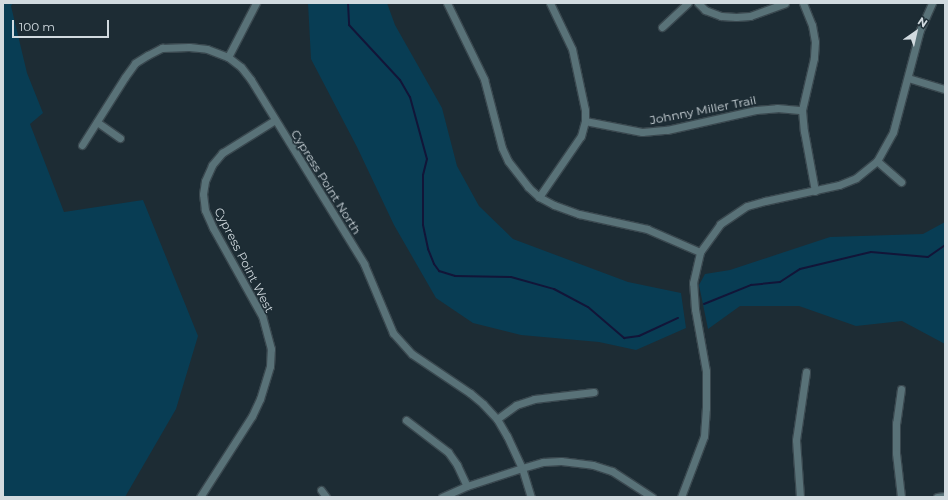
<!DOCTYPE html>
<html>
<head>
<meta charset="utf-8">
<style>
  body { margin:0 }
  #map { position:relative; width:948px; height:500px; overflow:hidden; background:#1d2c34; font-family:Montserrat,sans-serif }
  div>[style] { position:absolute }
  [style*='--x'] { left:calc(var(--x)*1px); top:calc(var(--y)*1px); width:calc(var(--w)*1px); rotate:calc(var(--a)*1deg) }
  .green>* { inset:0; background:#083d54 }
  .stream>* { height:2px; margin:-1px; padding:0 1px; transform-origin:1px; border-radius:1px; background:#121538 }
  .roads { filter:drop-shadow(1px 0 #3a484f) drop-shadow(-1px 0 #3a484f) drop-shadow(0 1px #3a484f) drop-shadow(0 -1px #3a484f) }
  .minor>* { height:7px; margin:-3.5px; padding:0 3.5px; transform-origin:3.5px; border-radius:3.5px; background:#597278 }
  span { translate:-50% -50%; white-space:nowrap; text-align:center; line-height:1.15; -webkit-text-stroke:3px #1d2c34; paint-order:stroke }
  .street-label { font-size:12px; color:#d1dadf }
  .frame { position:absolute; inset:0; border:4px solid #d1dadf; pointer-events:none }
  .north { position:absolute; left:896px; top:12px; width:40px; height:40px; -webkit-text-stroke:3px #1d2c34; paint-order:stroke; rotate:34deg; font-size:11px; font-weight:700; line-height:16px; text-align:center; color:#d1dadf }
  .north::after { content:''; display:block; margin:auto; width:14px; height:18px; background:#d1dadf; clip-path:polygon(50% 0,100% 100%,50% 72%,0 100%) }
  .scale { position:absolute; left:12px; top:20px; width:97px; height:18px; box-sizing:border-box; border:2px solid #d1dadf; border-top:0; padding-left:5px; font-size:12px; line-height:14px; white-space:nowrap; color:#d1dadf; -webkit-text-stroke:3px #1d2c34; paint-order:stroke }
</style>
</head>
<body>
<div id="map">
  <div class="green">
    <i style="clip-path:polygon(3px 3px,13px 3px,11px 6px,27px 73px,43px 113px,30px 124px,64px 212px,143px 200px,198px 336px,176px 409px,125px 497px,3px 497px)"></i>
    <i style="clip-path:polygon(308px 3px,387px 3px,395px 25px,442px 108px,457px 166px,479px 206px,513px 239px,628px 282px,681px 293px,686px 328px,636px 350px,599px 342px,521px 335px,473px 323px,436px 298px,394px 225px,357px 147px,311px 59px)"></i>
    <i style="clip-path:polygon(945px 222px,945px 344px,902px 321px,856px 326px,799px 306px,740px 306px,708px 329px,699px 285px,705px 274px,730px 270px,830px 237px,923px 234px)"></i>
  </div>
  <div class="stream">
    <i style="--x:348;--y:3;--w:22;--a:87"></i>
    <i style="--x:349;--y:25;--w:75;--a:47.2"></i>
    <i style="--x:400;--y:80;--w:20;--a:60"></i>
    <i style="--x:410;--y:97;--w:64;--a:74.7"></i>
    <i style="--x:427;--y:159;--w:16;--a:104"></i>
    <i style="--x:423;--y:175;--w:50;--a:90"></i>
    <i style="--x:423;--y:225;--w:25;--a:78"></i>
    <i style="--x:428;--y:249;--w:16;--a:68"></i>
    <i style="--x:434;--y:264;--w:9;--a:54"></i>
    <i style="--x:439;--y:271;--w:17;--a:17"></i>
    <i style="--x:455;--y:276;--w:56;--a:1"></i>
    <i style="--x:511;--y:277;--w:45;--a:15.6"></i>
    <i style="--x:554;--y:289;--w:38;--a:28"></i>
    <i style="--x:588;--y:307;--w:48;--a:40.7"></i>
    <i style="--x:624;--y:338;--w:15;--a:-8"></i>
    <i style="--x:639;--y:336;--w:43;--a:-24.8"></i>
    <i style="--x:704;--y:304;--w:51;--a:-22"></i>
    <i style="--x:751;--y:285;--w:29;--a:-6"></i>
    <i style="--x:780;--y:282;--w:24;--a:-33"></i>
    <i style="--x:800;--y:269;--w:73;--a:-13.5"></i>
    <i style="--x:871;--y:252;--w:57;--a:5"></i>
    <i style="--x:928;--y:257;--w:21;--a:-35"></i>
  </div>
  <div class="roads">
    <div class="minor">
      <i style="--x:447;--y:3;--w:85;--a:64"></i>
      <i style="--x:484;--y:79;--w:71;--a:75.4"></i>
      <i style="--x:502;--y:148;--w:14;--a:65"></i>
      <i style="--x:508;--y:161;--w:33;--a:52"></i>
      <i style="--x:528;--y:187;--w:15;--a:42"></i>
      <i style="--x:539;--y:197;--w:17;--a:28"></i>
      <i style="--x:554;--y:205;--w:27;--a:20"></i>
      <i style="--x:579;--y:214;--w:70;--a:12.4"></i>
      <i style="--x:647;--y:229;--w:58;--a:23.5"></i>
      <i style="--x:698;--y:3;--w:10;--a:45"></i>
      <i style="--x:705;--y:10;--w:17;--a:21"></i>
      <i style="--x:721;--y:16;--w:15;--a:4"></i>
      <i style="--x:736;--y:17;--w:14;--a:-4"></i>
      <i style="--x:750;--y:16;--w:37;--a:-20"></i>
      <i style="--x:803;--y:3;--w:24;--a:68"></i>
      <i style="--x:812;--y:25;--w:17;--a:80"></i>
      <i style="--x:815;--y:42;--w:16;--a:94"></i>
      <i style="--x:814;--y:58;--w:53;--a:103"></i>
      <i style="--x:802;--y:110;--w:21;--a:85"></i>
      <i style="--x:804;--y:131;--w:61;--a:79.6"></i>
      <i style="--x:662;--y:27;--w:35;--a:-43"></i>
      <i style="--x:228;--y:57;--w:61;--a:-62.6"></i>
      <i style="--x:908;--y:78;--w:39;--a:17"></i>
      <i style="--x:585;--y:121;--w:58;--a:10.9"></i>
      <i style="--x:642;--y:132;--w:25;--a:-5"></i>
      <i style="--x:667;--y:130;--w:91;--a:-12.7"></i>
      <i style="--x:756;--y:110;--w:21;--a:-5"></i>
      <i style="--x:777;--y:108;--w:25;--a:5"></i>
      <i style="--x:97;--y:122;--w:28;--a:35"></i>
      <i style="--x:82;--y:145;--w:80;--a:-57.7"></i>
      <i style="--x:125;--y:77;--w:17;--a:-54"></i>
      <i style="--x:135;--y:63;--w:15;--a:-32"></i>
      <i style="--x:148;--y:55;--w:16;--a:-27"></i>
      <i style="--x:162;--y:48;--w:27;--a:-2"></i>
      <i style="--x:189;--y:47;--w:18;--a:6"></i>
      <i style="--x:207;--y:49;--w:22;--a:21"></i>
      <i style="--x:228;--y:57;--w:16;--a:38"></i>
      <i style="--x:241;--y:67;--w:16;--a:52"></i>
      <i style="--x:251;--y:80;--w:216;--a:58.4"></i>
      <i style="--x:364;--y:264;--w:75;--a:67.2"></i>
      <i style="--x:393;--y:333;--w:28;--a:48"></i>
      <i style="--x:412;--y:354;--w:70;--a:33.9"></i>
      <i style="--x:470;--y:393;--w:17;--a:40"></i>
      <i style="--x:483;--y:404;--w:21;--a:47"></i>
      <i style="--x:497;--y:419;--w:20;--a:60"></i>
      <i style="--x:507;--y:436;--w:35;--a:65"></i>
      <i style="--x:522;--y:468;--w:30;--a:73"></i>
      <i style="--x:877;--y:161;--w:32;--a:41"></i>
      <i style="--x:539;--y:197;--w:74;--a:-55.5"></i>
      <i style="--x:581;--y:136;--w:16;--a:-75"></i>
      <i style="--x:585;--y:121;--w:11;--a:-90"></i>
      <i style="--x:585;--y:110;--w:62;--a:-102"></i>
      <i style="--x:572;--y:49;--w:51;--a:-115.6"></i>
      <i style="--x:901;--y:389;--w:34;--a:98"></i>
      <i style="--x:896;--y:423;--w:30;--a:90"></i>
      <i style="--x:896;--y:453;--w:44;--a:83.5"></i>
      <i style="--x:497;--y:419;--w:24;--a:-36"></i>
      <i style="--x:516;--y:405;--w:19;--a:-18"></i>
      <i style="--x:534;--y:399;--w:60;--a:-6.7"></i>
      <i style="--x:406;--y:420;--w:53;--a:37.3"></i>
      <i style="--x:448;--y:452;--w:16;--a:55"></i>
      <i style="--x:457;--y:465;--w:23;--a:65"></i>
      <i style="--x:321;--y:490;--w:9;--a:54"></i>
      <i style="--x:200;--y:497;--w:96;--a:-57.3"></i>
      <i style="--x:252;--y:416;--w:19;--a:-65"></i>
      <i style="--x:260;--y:399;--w:34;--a:-73"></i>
      <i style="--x:270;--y:366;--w:17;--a:-87"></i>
      <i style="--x:271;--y:349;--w:34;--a:-105"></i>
      <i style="--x:262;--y:316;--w:101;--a:-119.1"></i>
      <i style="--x:213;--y:228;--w:20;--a:-114"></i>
      <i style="--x:205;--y:210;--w:16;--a:-97"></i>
      <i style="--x:203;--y:194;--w:13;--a:-81"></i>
      <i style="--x:205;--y:181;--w:17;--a:-66"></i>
      <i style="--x:212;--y:165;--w:16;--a:-50"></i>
      <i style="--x:222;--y:153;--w:62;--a:-31.9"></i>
      <i style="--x:442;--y:497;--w:27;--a:-24"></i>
      <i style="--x:467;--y:486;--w:58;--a:-18.1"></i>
      <i style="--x:522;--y:468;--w:22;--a:-16"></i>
      <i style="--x:543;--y:462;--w:18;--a:-3"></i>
      <i style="--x:561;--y:461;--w:32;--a:7"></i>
      <i style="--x:593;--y:465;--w:20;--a:18"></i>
      <i style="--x:612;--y:471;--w:48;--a:33"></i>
      <i style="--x:681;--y:497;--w:65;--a:-69.3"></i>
      <i style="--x:704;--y:436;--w:28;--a:-86"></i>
      <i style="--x:706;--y:408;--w:37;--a:-90"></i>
      <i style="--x:706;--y:371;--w:63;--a:-100.1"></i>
      <i style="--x:695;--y:309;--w:26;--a:-94"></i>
      <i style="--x:693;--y:283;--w:32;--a:-77"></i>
      <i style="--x:700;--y:252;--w:34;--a:-54"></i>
      <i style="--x:720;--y:224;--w:32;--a:-34"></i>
      <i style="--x:747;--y:206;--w:19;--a:-16"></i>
      <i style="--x:765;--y:201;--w:76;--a:-12.2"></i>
      <i style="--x:839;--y:185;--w:18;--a:-22"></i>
      <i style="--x:856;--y:178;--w:27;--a:-39"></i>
      <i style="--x:877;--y:161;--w:33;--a:-61"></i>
      <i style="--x:893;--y:132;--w:106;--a:-75.2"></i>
      <i style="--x:920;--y:30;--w:30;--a:-66"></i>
      <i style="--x:800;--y:497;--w:57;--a:-94"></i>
      <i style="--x:796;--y:440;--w:69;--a:-81.6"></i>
      <i style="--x:937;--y:497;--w:8;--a:-7"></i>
    </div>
  </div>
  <div class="street-label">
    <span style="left:703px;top:110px;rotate:-11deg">Johnny Miller Trail</span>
    <span style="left:326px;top:182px;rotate:58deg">Cypress Point North</span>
    <span style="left:244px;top:260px;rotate:63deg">Cypress Point West</span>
  </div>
  <div class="frame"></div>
  <div class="north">N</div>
  <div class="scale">100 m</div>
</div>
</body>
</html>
